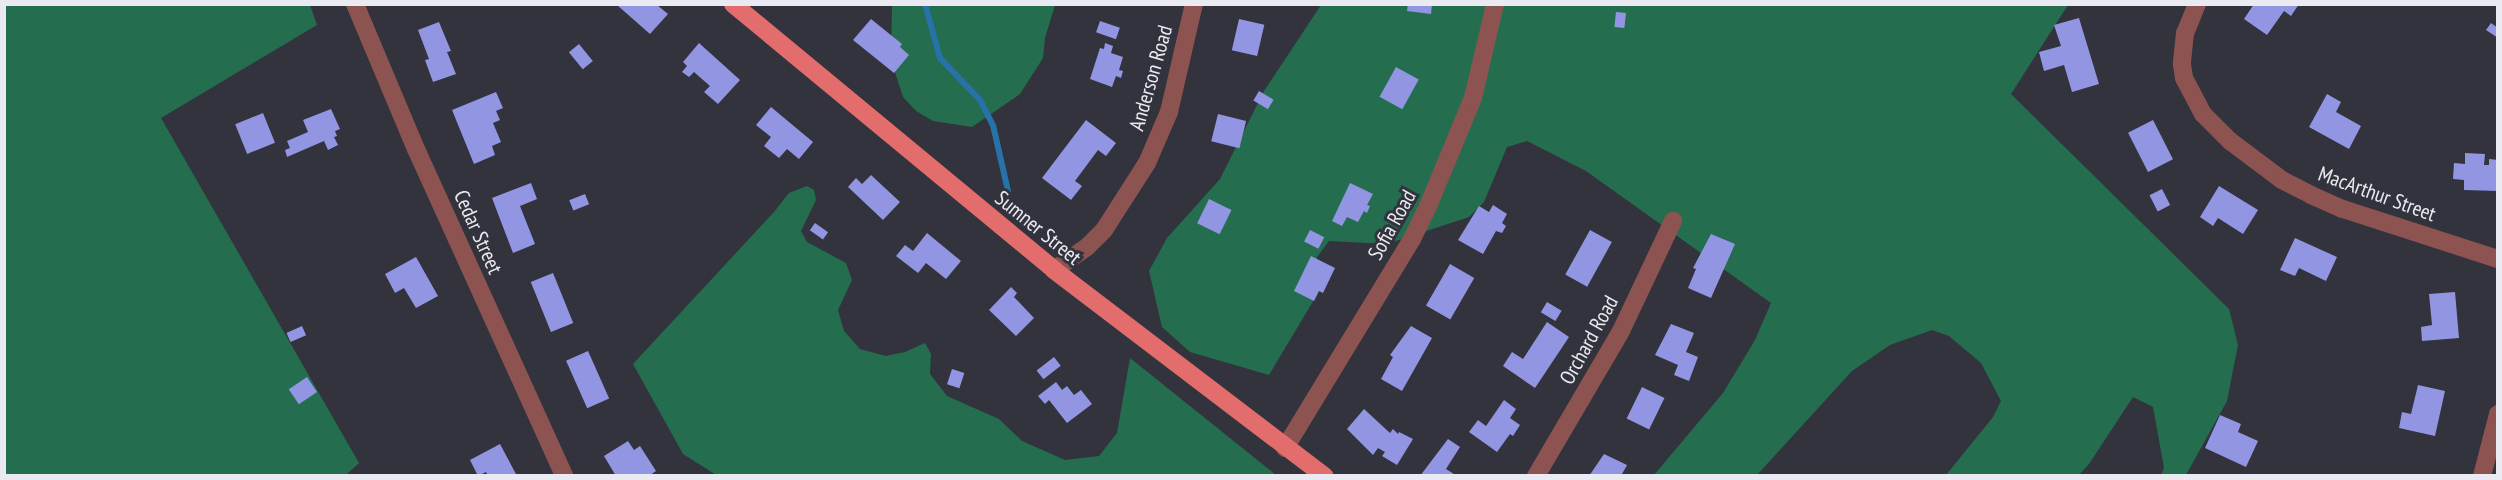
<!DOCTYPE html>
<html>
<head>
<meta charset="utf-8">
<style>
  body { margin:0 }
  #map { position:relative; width:2502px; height:480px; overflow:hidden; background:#32333d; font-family:"PT Sans Narrow",sans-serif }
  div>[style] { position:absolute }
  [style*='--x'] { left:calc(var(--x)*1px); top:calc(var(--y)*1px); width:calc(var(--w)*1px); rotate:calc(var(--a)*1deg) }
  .forest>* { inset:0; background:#246e4f }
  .stream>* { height:6px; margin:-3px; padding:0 3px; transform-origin:3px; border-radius:3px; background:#2772a8 }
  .building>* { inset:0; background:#9296e2; transform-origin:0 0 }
  .minor>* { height:18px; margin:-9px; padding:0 9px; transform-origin:9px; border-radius:9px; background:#8d5351 }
  .major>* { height:18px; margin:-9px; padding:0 9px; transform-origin:9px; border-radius:9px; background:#e26d6c }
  span { translate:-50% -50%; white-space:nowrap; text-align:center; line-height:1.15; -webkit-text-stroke:6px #32333d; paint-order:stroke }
  .street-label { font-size:21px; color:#eaebf2 }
  .frame { position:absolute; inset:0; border:6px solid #eaebf2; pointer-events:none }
</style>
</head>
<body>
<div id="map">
  <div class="forest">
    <i style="clip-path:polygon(4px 5px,310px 5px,317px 25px,161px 118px,359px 463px,346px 475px,5px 475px)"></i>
    <i style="clip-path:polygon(892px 5px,1055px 5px,1045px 38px,1043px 58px,1020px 94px,972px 127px,933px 121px,916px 111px,903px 97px,891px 60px)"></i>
    <i style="clip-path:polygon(1321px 5px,2068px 5px,2011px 94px,2229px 309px,2238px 345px,2227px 401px,2186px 475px,2161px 475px,2164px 468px,2153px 407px,2133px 397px,2089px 464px,2079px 475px,1946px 475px,1993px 417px,2001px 401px,1981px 363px,1949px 336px,1932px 330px,1890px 345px,1852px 371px,1757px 475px,1654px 475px,1723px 393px,1755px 340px,1771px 303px,1586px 171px,1527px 141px,1507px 147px,1484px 202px,1469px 217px,1387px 244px,1329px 241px,1317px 257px,1315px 298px,1269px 375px,1190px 352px,1162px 327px,1149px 271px,1167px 238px,1220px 179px,1264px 91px)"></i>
    <i style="clip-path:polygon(807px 186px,814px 190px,816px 200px,801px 231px,807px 242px,846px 263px,852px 280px,838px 310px,844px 331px,860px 349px,886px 356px,905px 352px,925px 343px,931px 354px,930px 374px,947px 396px,999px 419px,1022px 441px,1065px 460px,1099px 456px,1117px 433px,1130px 358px,1276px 475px,718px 476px,683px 454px,633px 364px,774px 212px,789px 193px)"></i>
  </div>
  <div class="stream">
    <i style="--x:925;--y:4;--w:56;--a:74.5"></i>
    <i style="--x:940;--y:58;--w:58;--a:46.4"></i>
    <i style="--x:980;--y:100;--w:28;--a:63"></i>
    <i style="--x:993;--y:125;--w:68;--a:77.2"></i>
  </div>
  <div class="building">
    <i style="clip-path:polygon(1408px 4px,1432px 4px,1431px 14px,1407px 11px)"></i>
    <i style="clip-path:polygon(2254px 4px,2299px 4px,2291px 16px,2284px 11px,2267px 35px,2244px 19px)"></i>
    <i style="clip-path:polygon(617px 5px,657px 5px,668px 14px,650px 34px)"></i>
    <i style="left:1616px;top:12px;width:10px;height:15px;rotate:6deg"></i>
    <i style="clip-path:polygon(2079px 18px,2099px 84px,2072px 92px,2064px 65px,2044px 71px,2039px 52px,2061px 46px,2054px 25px)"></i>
    <i style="clip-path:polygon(871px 19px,902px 44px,900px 47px,909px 55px,894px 73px,853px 40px)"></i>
    <i style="left:1239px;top:19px;width:26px;height:32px;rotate:13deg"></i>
    <i style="left:1100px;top:21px;width:21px;height:12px;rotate:19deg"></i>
    <i style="clip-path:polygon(439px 22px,451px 51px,447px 52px,456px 74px,433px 82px,425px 60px,429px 59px,418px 30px)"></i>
    <i style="clip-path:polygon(2491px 23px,2498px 28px,2498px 38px,2486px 30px)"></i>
    <i style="clip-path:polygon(699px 43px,740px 80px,718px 104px,704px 92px,710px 86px,694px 72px,689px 77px,682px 72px,687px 66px,683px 62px)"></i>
    <i style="clip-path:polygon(1105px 43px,1113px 46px,1111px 53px,1123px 57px,1119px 70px,1123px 71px,1121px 78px,1116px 76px,1112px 87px,1090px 79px,1100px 48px,1104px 49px)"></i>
    <i style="left:579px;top:44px;width:22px;height:13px;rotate:51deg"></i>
    <i style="left:1396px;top:67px;width:26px;height:34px;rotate:29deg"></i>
    <i style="left:1259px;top:91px;width:17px;height:11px;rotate:31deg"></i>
    <i style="clip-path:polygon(496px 92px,503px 108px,496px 111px,500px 120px,493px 123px,501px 142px,492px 146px,495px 155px,474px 164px,452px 110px)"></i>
    <i style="clip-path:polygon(2327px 94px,2341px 102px,2336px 112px,2361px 126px,2349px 149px,2309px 127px)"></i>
    <i style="clip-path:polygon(771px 107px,813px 142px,799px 159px,787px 149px,779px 158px,764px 146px,771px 137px,756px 125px)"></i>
    <i style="clip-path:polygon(331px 109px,340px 129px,335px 131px,337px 136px,334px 137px,338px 145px,328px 150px,324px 141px,287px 157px,285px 150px,290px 148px,287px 141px,308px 132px,303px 120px)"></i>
    <i style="left:263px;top:113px;width:32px;height:30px;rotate:68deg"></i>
    <i style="left:1218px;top:114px;width:29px;height:28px;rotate:14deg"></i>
    <i style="clip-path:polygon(1086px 120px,1116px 143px,1106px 156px,1098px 150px,1075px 181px,1082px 186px,1071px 200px,1042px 178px)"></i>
    <i style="left:2153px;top:120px;width:44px;height:28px;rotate:63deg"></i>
    <i style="clip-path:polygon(2465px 153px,2485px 154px,2484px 165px,2489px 165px,2489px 159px,2498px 160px,2498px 191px,2464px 190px,2464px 180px,2453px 179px,2454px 163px,2465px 164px)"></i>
    <i style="clip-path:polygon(871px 175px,900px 202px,883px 220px,848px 187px,856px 178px,862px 184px)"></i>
    <i style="clip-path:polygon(531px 183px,537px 199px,520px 206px,535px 244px,513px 253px,492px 198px)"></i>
    <i style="clip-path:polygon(1350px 183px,1373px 194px,1367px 205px,1370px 206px,1367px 213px,1364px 211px,1358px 222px,1347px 217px,1342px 226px,1332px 221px)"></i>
    <i style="clip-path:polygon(2219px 186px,2258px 210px,2243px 234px,2218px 218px,2213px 226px,2200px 217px)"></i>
    <i style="left:2162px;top:189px;width:18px;height:14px;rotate:63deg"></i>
    <i style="left:585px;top:194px;width:11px;height:17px;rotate:68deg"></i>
    <i style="left:1209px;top:199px;width:25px;height:27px;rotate:26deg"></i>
    <i style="clip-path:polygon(1493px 205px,1507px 214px,1502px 223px,1506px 226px,1502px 233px,1496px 231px,1483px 254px,1458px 240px,1479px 206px,1489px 212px)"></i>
    <i style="left:815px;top:223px;width:16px;height:9px;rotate:35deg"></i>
    <i style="left:1310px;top:230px;width:16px;height:13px;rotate:27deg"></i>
    <i style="left:1590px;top:230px;width:25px;height:51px;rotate:29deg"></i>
    <i style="clip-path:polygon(927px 233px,961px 261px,946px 279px,926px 263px,918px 273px,896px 256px,905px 245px,913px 251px)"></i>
    <i style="clip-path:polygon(1711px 234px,1735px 244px,1711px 298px,1688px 288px,1696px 269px,1693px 268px)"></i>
    <i style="clip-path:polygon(2295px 238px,2337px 257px,2326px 281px,2299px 268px,2295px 276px,2280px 270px)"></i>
    <i style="clip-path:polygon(1311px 256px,1335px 268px,1323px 293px,1319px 291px,1314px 301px,1294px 291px)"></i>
    <i style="clip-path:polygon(416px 257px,438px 296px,416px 308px,404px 288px,395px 293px,385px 274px)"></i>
    <i style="left:1450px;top:264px;width:28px;height:48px;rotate:30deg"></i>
    <i style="left:553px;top:273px;width:54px;height:24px;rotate:68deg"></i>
    <i style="clip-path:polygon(1011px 287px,1017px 293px,1014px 297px,1034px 318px,1016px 336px,989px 310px)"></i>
    <i style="clip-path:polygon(2455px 292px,2459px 338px,2422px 341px,2421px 327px,2432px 325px,2429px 294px)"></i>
    <i style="left:1547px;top:302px;width:17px;height:12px;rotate:31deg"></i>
    <i style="clip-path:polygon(1547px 322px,1569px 337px,1535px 388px,1503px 366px,1512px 352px,1523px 359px)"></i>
    <i style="clip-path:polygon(1671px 324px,1694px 333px,1686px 352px,1698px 357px,1689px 381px,1674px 375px,1678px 365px,1655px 355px)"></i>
    <i style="left:302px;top:326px;width:10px;height:17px;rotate:66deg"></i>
    <i style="clip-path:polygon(1411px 326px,1432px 338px,1402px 391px,1381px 379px,1393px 357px,1390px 355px)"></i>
    <i style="left:588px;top:351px;width:52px;height:24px;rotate:66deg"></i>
    <i style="left:1054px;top:357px;width:11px;height:22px;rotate:52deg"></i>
    <i style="left:952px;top:369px;width:13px;height:16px;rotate:18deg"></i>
    <i style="left:307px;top:377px;width:18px;height:22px;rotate:56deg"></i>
    <i style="clip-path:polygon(1056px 382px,1062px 390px,1067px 386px,1074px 395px,1081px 390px,1092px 404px,1067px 423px,1049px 400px,1045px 404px,1038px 396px)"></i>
    <i style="clip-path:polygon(2418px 385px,2445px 391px,2435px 436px,2399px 428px,2402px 412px,2411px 414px)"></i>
    <i style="left:1642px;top:387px;width:25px;height:35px;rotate:26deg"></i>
    <i style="clip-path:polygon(1504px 400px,1516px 409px,1510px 418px,1520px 425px,1513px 436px,1510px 434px,1497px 452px,1469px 432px,1478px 420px,1486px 426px)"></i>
    <i style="clip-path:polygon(1364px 409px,1390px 433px,1393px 429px,1398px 434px,1399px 432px,1413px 439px,1397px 465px,1382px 456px,1385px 452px,1378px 448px,1373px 455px,1347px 429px)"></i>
    <i style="clip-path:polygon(2220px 415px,2241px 424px,2238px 432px,2258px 441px,2246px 467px,2205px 448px)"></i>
    <i style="clip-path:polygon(1448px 439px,1460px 447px,1446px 469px,1457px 476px,1420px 476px)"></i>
    <i style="clip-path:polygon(628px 441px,634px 450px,640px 446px,656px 471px,649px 476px,616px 476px,604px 456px)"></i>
    <i style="clip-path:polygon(500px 444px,517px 476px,488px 476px,486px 472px,478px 476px,470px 460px)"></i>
    <i style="clip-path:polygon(1604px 454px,1627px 465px,1621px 476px,1589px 476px)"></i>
  </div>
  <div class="minor">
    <i style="--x:355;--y:4;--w:157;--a:67.2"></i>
    <i style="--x:416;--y:149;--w:359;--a:65.6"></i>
    <i style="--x:2197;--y:4;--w:31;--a:112"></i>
    <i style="--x:2185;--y:33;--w:31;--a:96"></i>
    <i style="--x:2182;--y:64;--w:14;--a:82"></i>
    <i style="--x:2184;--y:78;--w:41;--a:62.2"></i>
    <i style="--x:2203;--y:114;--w:38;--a:45"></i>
    <i style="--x:2230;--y:141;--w:65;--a:36.9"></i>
    <i style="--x:2282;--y:180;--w:33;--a:27"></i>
    <i style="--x:2311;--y:195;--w:35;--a:24"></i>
    <i style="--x:2343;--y:209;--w:163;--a:17.9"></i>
    <i style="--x:1054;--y:270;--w:40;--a:-34.9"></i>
    <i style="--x:1087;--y:247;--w:24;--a:-45"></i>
    <i style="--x:1104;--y:230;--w:80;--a:-57.3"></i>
    <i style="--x:1147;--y:163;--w:56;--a:-66.7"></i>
    <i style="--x:1169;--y:112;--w:111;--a:-77"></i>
    <i style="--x:1285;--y:448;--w:245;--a:-58.7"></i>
    <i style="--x:1412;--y:239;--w:39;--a:-64"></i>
    <i style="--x:1429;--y:204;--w:115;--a:-67.5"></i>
    <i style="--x:1473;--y:98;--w:97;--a:-76.8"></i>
    <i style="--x:1536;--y:476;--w:168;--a:-59.6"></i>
    <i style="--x:1621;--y:331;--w:122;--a:-64.7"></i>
    <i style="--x:2482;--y:476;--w:64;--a:-75.5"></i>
  </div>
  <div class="major">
    <i style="--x:733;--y:4;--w:417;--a:39.6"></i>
    <i style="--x:1054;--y:270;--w:340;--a:37.3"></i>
  </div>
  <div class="street-label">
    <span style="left:1151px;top:78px;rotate:-74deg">Anderson Road</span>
    <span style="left:2377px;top:194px;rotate:20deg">MacArthur Street</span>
    <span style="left:1392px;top:225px;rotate:-61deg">Sofia Road</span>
    <span style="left:1038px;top:228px;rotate:39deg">Sumner Street</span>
    <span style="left:478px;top:232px;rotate:66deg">Cedar Street</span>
    <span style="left:1589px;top:340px;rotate:-61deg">Orchard Road</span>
  </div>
  <div class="frame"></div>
</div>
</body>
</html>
